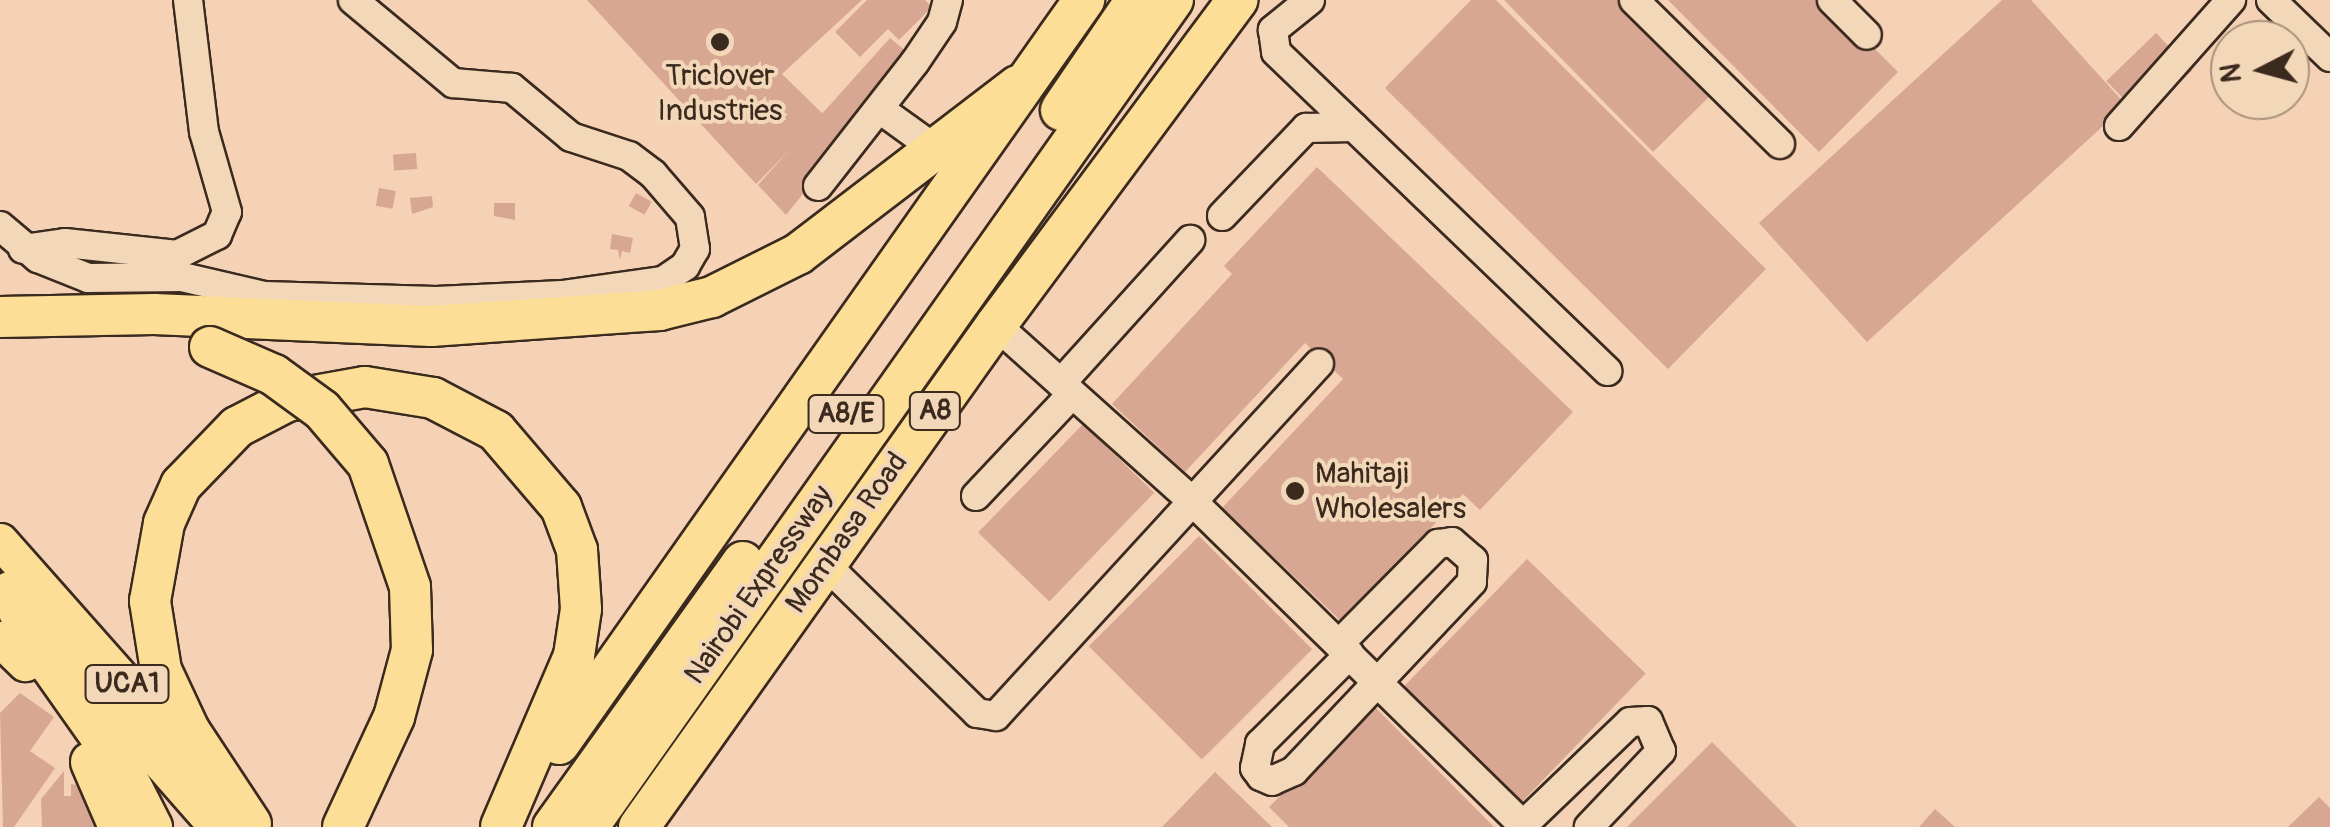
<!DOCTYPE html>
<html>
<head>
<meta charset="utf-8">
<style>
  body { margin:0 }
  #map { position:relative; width:2330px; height:827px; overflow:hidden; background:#f5d1b6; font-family:Pangolin,sans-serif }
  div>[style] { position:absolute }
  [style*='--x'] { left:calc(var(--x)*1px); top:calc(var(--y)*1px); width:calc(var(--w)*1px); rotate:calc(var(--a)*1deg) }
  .building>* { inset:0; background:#d8a794; transform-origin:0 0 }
  .roads { filter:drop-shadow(2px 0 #3b2a1e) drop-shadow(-2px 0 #3b2a1e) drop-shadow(0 2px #3b2a1e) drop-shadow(0 -2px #3b2a1e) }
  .minor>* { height:28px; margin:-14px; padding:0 14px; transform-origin:14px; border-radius:14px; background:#f3d7b9 }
  .major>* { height:35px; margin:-17.5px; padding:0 17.5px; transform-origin:17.5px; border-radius:17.5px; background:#fcde96 }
  .highway>* { height:40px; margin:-20px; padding:0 20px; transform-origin:20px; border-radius:20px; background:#fcde96 }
  .bridges { filter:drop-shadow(2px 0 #3b2a1e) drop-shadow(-2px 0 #3b2a1e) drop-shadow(0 2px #3b2a1e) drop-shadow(0 -2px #3b2a1e) }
  .highway-bridge>* { height:40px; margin:-20px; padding:0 20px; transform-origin:20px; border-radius:20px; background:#fcde96 }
  .dots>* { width:28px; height:28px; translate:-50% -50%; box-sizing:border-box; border:5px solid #f3d7b9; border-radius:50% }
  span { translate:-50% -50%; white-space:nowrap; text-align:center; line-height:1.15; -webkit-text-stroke:8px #f3d7b9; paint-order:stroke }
  .shield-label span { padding:2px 8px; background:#f3d7b9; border:2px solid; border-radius:8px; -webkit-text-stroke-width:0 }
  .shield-label { font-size:28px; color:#3b2a1e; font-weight:700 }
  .poi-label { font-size:30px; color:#3b2a1e }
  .left { translate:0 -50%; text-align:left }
  .street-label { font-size:30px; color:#3b2a1e }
  .north { position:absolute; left:2210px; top:20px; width:100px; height:100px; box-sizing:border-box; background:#f3d7b9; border:2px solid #a9927b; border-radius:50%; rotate:264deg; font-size:28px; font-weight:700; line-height:40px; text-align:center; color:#3b2a1e }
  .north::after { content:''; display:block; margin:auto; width:35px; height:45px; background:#3b2a1e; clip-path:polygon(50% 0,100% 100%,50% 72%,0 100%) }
</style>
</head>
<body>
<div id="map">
  <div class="building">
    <i style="clip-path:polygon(587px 0,862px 0,782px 74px,824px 115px,756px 184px)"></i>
    <i style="clip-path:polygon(867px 0,925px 0,932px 7px,899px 40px,888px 29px,860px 57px,835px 32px)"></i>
    <i style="clip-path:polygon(1471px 0,1496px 0,1766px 269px,1668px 369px,1385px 88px)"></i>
    <i style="clip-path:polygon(1504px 0,1627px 0,1715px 91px,1653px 152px)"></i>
    <i style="clip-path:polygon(1668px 0,1826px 0,1898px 72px,1819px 152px)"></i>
    <i style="clip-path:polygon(2002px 0,2031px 0,2126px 105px,1867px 342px,1759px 223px)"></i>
    <i style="left:2156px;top:33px;width:52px;height:69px;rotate:46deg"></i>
    <i style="clip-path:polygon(890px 38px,913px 57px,786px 215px,758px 185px)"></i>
    <i style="left:416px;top:153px;width:16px;height:23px;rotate:86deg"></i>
    <i style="clip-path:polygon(1317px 167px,1573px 412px,1480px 510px,1463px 494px,1342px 622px,1222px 508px,1343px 379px,1305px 343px,1185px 472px,1112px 404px,1232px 274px,1224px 266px)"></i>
    <i style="left:379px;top:188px;width:17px;height:18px;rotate:10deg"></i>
    <i style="left:636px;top:193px;width:18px;height:15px;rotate:29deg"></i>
    <i style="clip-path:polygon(432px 196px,433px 207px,412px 214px,410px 198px)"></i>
    <i style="clip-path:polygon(494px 203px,515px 203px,515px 220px,494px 216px)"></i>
    <i style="clip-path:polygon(612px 234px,633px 238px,630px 253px,622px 251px,620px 260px,618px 250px,610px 249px)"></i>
    <i style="left:1083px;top:424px;width:99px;height:151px;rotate:44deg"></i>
    <i style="left:1199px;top:536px;width:160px;height:156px;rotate:45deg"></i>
    <i style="left:1527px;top:559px;width:165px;height:180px;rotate:44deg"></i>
    <i style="clip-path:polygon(20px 693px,54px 717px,30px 751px,55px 768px,14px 827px,3px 827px,0 713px)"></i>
    <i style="clip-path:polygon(1372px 704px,1494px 827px,1289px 827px,1269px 807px)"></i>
    <i style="clip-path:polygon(1712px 742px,1797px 827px,1627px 827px)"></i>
    <i style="clip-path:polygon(64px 771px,64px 796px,71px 796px,71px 784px,89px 787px,89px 813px,97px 813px,97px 827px,42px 827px,41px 799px)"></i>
    <i style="clip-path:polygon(1215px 772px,1272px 827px,1162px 827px)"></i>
    <i style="clip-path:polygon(2319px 797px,2330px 808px,2330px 827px,2288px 827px)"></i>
    <i style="clip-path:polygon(1935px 809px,1955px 827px,1919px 827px)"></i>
  </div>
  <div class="roads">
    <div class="minor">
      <i style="--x:1310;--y:0;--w:48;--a:141"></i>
      <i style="--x:1273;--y:30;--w:22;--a:82"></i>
      <i style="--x:1276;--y:52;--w:460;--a:43.9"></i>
      <i style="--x:1634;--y:0;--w:205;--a:44.6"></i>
      <i style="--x:1832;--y:0;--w:49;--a:45"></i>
      <i style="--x:2271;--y:0;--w:82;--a:44"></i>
      <i style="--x:881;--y:110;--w:67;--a:35.8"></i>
      <i style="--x:2119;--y:126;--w:169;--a:-48.4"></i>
      <i style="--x:818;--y:186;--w:157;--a:-52"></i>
      <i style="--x:915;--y:62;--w:48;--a:-56"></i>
      <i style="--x:942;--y:22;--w:23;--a:-75"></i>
      <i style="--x:1222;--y:216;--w:122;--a:-46.3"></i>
      <i style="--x:1306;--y:128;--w:48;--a:-1.2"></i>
      <i style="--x:0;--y:226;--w:50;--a:40.1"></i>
      <i style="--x:38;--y:258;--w:54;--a:21.8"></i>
      <i style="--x:88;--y:278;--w:94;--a:-0.6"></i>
      <i style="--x:182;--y:277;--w:84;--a:13"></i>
      <i style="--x:264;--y:296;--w:172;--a:1.7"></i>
      <i style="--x:436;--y:301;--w:126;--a:-2.7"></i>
      <i style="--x:562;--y:295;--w:102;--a:-7.9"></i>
      <i style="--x:663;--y:281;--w:27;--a:-34"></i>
      <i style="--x:685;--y:266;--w:20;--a:-60"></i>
      <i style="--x:695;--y:249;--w:32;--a:-99"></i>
      <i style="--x:690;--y:217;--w:57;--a:-130.7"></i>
      <i style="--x:653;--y:174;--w:30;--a:-143"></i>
      <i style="--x:629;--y:156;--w:61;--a:-161.9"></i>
      <i style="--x:571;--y:137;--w:77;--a:-140.3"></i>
      <i style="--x:512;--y:88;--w:59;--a:-175.2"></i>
      <i style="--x:453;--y:83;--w:130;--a:-140.3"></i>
      <i style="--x:23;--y:249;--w:42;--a:-8.1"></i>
      <i style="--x:65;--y:243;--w:113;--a:6.1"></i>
      <i style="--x:177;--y:255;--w:45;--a:-26.6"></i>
      <i style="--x:217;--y:235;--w:25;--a:-67"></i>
      <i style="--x:227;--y:212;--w:83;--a:-106"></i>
      <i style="--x:204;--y:132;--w:133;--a:-96.9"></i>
      <i style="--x:996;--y:325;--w:263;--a:41.9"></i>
      <i style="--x:1192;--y:501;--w:466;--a:44.4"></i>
      <i style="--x:1061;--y:383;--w:193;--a:-47.9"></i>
      <i style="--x:976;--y:496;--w:140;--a:-46.7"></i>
      <i style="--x:825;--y:564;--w:213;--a:44.4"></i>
      <i style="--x:977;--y:713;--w:19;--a:9"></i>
      <i style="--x:996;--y:716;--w:478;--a:-47.5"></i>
      <i style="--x:1339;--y:644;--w:141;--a:-45.3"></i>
      <i style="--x:1438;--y:544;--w:14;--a:-8"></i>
      <i style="--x:1452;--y:542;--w:28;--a:41"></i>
      <i style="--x:1473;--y:560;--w:22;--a:93"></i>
      <i style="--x:1472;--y:582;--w:260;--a:133.3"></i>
      <i style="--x:1294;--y:771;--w:24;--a:156"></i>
      <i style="--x:1272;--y:781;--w:12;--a:-156"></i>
      <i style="--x:1261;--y:776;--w:10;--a:-127"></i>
      <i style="--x:1255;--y:768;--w:25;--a:-78"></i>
      <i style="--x:1260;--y:744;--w:127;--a:-45"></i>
      <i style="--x:1521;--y:827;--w:151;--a:-43.9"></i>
      <i style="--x:1630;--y:722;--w:18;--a:-3"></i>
      <i style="--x:1648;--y:721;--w:33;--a:67"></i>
      <i style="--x:1661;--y:751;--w:105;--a:133.5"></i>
    </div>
    <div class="major">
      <i style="--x:0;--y:541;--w:299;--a:48.5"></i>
      <i style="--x:44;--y:630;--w:262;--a:48.7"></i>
      <i style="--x:0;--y:639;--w:35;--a:44"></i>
    </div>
    <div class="highway">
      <i style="--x:1061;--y:110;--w:133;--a:-55.7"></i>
      <i style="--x:0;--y:317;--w:154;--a:-1.1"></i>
      <i style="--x:154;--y:314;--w:277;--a:2.5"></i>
      <i style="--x:431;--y:326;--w:229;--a:-4"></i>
      <i style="--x:659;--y:310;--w:55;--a:-13.8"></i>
      <i style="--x:712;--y:297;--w:96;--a:-26.6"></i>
      <i style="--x:798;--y:254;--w:277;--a:-37.4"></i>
      <i style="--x:10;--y:592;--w:51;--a:65.5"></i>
      <i style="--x:31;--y:638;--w:154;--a:54.8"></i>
      <i style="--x:120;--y:764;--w:71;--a:63.1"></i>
      <i style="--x:559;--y:744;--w:911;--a:-54.79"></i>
      <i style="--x:91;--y:762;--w:71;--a:66.7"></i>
      <i style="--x:251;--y:824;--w:113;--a:-123.4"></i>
      <i style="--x:189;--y:730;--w:66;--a:-115"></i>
      <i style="--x:161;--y:670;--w:70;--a:-99.1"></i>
      <i style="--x:150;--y:601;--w:79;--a:-79.8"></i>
      <i style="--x:164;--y:523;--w:42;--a:-65.9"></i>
      <i style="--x:181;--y:485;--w:81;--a:-46"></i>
      <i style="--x:237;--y:427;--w:56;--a:-27.5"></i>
      <i style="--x:287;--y:401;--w:79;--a:-10.2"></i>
      <i style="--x:365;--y:387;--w:69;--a:9.2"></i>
      <i style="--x:433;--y:398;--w:71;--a:27.6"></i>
      <i style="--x:496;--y:431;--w:100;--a:49.5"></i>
      <i style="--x:561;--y:507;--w:46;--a:69.6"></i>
      <i style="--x:577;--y:550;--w:59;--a:86.1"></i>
      <i style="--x:581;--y:609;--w:48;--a:98.5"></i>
      <i style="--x:574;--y:656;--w:185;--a:113.2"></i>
      <i style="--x:553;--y:827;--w:326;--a:-54.4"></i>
      <i style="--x:588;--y:827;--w:1013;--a:-54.73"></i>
      <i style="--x:639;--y:827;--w:616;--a:-54.58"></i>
      <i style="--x:996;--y:325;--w:405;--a:-53.4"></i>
    </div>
  </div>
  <div class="bridges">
    <div class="highway-bridge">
      <i style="--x:210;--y:347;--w:70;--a:23.6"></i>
      <i style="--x:274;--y:375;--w:59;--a:36.1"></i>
      <i style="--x:322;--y:410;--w:71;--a:49.6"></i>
      <i style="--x:368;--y:464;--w:130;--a:71.1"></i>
      <i style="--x:410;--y:587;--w:63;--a:88.2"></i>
      <i style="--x:412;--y:650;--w:69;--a:105"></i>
      <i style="--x:394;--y:717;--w:121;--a:114.9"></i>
    </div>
  </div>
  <div class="dots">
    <i style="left:720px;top:42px;background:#3b2a1e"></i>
    <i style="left:1295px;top:491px;background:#3b2a1e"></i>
  </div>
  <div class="shield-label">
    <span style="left:935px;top:411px">A8</span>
    <span style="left:846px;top:414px">A8/E</span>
    <span style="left:127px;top:684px">UCA1</span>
  </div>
  <div class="poi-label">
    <span style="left:720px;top:93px">Triclover<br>Industries</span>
    <span class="left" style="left:1315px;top:491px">Mahitaji<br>Wholesalers</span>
  </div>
  <div class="street-label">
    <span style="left:847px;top:533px;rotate:-55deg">Mombasa Road</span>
    <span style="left:759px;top:585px;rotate:-55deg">Nairobi Expressway</span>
  </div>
  <div class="north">N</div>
</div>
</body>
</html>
